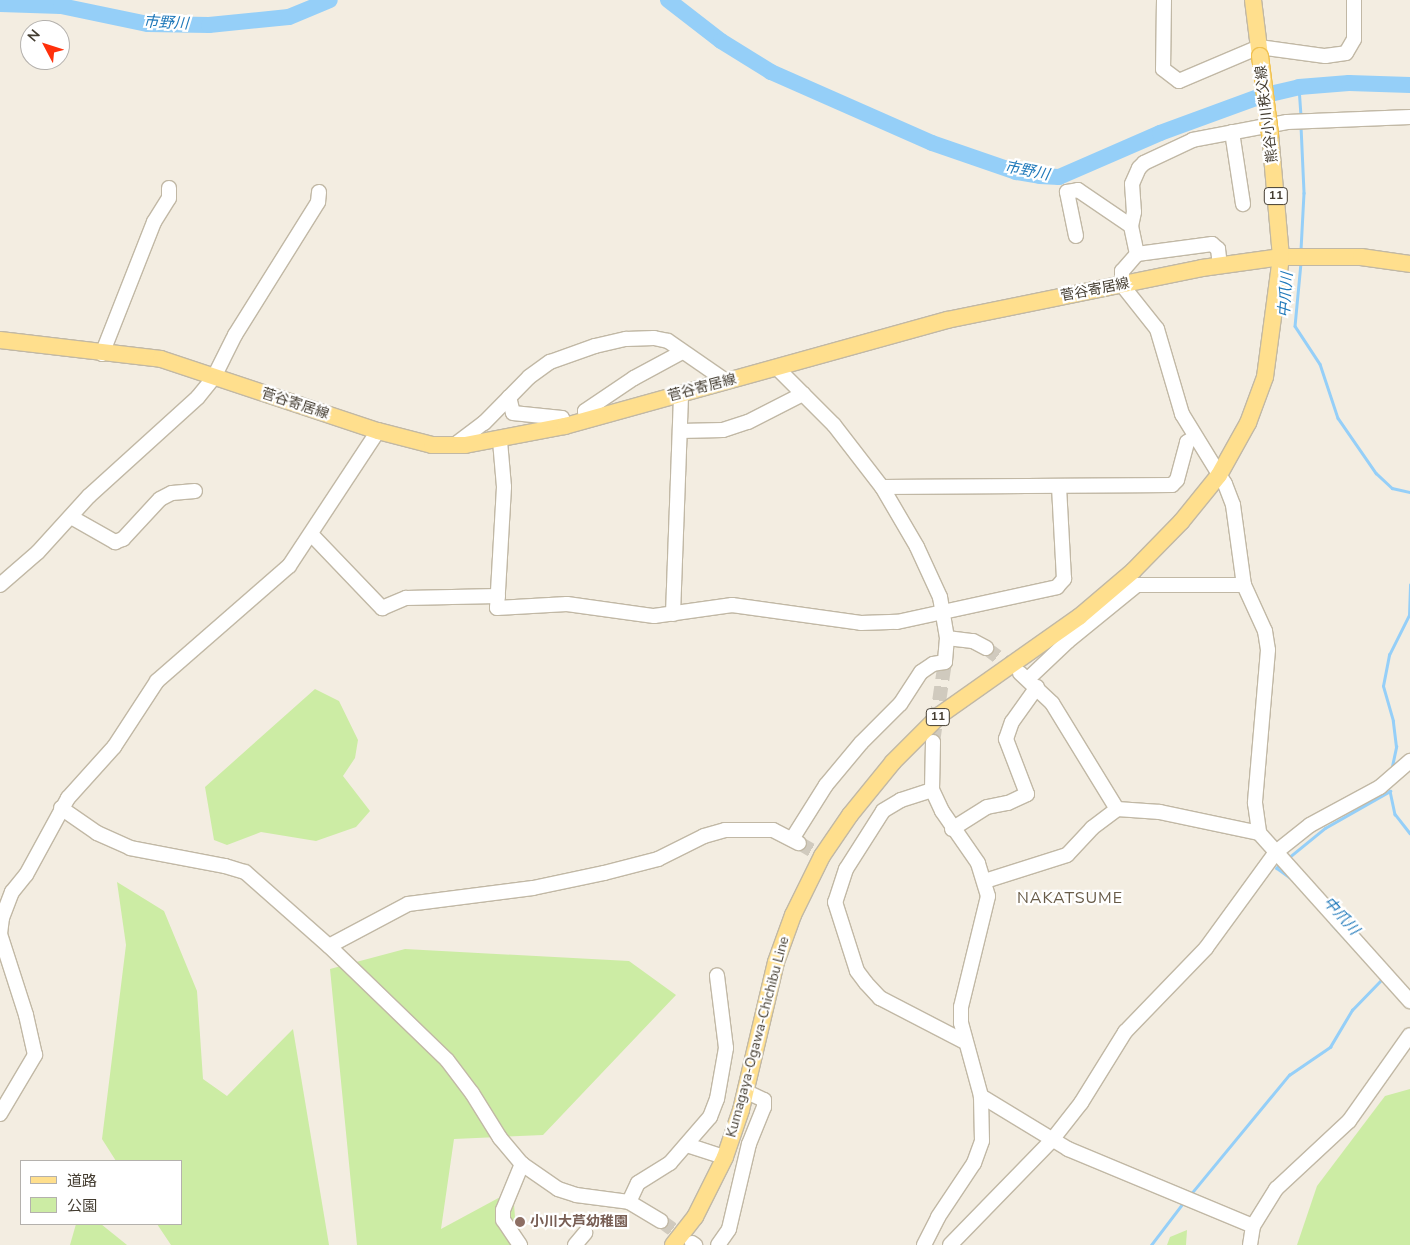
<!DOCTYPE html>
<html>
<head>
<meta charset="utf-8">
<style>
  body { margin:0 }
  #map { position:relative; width:1410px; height:1245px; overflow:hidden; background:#f3ede1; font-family:"Nunito Sans","Noto Sans JP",sans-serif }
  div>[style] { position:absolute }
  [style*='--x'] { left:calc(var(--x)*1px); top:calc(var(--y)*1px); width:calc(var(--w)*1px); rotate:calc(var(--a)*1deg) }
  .green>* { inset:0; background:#cceca4 }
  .stream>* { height:2.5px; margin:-1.25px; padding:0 1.25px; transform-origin:1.25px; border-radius:1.25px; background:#95cff8 }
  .river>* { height:16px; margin:-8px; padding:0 8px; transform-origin:8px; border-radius:8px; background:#95cff8 }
  .minor-tunnel>* { height:14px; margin-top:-7px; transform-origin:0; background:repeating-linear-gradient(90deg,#d0cabe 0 14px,transparent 0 21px) }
  .roads { filter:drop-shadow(1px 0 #c1b8a5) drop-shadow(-1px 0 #c1b8a5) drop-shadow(0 1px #c1b8a5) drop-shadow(0 -1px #c1b8a5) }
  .minor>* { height:14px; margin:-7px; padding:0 7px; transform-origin:7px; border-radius:7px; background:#fff }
  .major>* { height:16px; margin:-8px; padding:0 8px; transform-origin:8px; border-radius:8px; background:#ffdf8d }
  .bridges { filter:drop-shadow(1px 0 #f0c151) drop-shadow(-1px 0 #f0c151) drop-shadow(0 1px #f0c151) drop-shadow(0 -1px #f0c151) }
  .major-bridge>* { height:16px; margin:-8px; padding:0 8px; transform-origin:8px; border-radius:8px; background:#ffdf8d }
  .dots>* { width:14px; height:14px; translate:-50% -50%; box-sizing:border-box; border:2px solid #fff; border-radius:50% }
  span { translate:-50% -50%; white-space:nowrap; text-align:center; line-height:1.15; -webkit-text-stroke:4.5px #fff; paint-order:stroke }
  .shield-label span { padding:1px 4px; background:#fff; border:1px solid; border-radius:4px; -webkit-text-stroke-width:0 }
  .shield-label { font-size:12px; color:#443d31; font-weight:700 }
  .street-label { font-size:14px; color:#443d31 }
  .education-label { font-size:14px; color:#785e54; font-weight:700 }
  .left { translate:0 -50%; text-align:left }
  .water-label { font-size:15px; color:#2079ba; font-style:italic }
  .quarter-label { font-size:16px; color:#685b47; letter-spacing:1px }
  .legend { position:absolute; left:20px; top:1160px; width:162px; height:65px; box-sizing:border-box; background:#fff; border:1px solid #b4b1ad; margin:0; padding:6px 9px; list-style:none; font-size:15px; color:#443d31 }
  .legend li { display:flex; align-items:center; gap:10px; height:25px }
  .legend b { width:25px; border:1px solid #b4b1ad }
  .north { position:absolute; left:20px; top:20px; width:50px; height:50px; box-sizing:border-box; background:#fff; border:1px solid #b4b1ad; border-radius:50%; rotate:310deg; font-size:14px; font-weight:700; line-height:20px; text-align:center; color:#443d31 }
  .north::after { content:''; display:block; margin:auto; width:18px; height:22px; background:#ff300b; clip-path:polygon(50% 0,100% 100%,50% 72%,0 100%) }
</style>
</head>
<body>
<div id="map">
  <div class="green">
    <i style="clip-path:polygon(315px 689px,339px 701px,358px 740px,355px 758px,343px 776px,370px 811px,356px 827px,316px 841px,261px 832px,227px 845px,214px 840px,205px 787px)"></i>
    <i style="clip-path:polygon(117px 882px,164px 911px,197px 991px,203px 1079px,227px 1096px,293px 1029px,329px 1245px,171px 1245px,157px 1224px,181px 1224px,181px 1161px,116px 1161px,102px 1139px,126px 945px)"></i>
    <i style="clip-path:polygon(405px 949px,629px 961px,676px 995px,543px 1135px,454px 1139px,441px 1229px,513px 1190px,517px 1245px,357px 1245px,330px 969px)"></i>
    <i style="clip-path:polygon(1410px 1089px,1410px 1245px,1297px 1245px,1317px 1186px,1385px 1096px)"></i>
    <i style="clip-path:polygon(76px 1224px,101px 1224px,127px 1245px,70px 1245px)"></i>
    <i style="clip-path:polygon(1187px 1230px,1186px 1245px,1167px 1245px,1170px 1237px)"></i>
  </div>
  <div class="stream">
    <i style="--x:1299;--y:87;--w:31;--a:86"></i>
    <i style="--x:1301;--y:126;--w:67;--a:87.4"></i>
    <i style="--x:1304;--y:193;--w:57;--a:93"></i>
    <i style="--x:1301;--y:263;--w:63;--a:95.4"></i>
    <i style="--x:1295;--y:326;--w:45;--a:56.7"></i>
    <i style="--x:1320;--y:364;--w:57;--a:71.6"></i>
    <i style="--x:1338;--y:418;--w:67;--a:55.4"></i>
    <i style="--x:1376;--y:473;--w:22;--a:43"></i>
    <i style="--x:1392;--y:488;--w:18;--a:13"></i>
    <i style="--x:1391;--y:771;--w:25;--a:-78"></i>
    <i style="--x:1396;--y:747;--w:26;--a:-97"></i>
    <i style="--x:1393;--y:721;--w:36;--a:-106"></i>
    <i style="--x:1383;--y:686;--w:32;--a:-79"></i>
    <i style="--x:1389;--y:655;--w:45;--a:-63.4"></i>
    <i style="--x:1409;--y:615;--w:30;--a:-88"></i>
    <i style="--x:1390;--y:791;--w:24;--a:78"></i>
    <i style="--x:1395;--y:814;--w:24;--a:52"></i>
    <i style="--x:1287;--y:859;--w:49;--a:-39.2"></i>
    <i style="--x:1325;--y:828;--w:75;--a:-29.6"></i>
    <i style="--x:1281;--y:864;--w:6;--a:135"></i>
    <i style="--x:1277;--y:868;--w:19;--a:36"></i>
    <i style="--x:1190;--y:1195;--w:156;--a:-50.5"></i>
    <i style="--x:1289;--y:1075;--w:50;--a:-34.3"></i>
    <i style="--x:1330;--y:1047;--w:43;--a:-59.3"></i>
    <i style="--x:1352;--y:1010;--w:43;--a:-45.9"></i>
    <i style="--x:1382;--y:979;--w:74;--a:-132.8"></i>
    <i style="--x:1151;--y:1245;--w:53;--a:-52.7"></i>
  </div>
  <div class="river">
    <i style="--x:668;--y:0;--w:67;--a:37.7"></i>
    <i style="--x:721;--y:41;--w:59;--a:31.8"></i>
    <i style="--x:771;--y:72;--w:176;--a:23.8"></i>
    <i style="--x:932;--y:143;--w:89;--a:19"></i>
    <i style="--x:1016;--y:172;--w:24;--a:9"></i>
    <i style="--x:1040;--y:176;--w:19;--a:3"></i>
    <i style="--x:1059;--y:177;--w:110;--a:-23.5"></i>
    <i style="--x:1160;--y:133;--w:108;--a:-20.1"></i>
    <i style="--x:1261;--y:96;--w:39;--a:-13"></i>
    <i style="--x:1299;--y:87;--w:50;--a:-4.6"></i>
    <i style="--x:1349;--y:83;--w:61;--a:1.9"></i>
    <i style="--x:0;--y:4;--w:61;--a:1.9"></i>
    <i style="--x:61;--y:6;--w:89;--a:11.7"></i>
    <i style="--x:148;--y:24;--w:61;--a:0.9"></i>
    <i style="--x:209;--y:25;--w:80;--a:-5.7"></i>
    <i style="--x:289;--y:17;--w:44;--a:-22.5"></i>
  </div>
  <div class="minor-tunnel">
    <i style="--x:986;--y:648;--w:40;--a:37"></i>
    <i style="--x:933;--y:742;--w:81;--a:-81.5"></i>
    <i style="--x:799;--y:843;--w:39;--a:30"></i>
    <i style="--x:661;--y:1221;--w:34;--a:36"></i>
  </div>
  <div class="roads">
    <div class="minor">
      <i style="--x:1164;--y:0;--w:69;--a:90.8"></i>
      <i style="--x:1163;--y:69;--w:20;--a:37"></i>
      <i style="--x:1179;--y:81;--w:87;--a:-23"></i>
      <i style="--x:1259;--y:47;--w:67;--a:7.8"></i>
      <i style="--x:1325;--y:56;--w:21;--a:-8"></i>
      <i style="--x:1346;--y:53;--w:16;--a:-60"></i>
      <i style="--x:1354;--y:39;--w:39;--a:-90"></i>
      <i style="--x:1410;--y:117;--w:123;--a:177.7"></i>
      <i style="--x:1287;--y:122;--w:96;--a:169.2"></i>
      <i style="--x:1193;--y:140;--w:54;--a:154.9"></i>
      <i style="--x:1144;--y:163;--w:7;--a:135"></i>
      <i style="--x:1139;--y:168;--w:17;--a:114"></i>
      <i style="--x:1132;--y:184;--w:28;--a:86"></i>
      <i style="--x:1134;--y:212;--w:14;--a:102"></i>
      <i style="--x:1131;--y:226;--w:29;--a:78"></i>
      <i style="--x:1137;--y:254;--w:23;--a:131"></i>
      <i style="--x:1122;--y:271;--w:14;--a:90"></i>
      <i style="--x:1122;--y:285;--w:56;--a:51.5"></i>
      <i style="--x:1157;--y:329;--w:89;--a:73.6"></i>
      <i style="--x:1182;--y:414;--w:82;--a:58.4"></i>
      <i style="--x:1225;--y:484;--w:22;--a:69"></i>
      <i style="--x:1233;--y:505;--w:81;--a:82.2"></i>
      <i style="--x:1244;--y:585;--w:51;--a:65.5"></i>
      <i style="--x:1265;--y:631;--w:19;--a:81"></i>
      <i style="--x:1268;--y:650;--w:154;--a:94.9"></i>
      <i style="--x:1255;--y:803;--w:30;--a:82"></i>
      <i style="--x:1259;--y:833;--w:226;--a:48.1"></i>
      <i style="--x:1232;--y:132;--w:73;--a:81.3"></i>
      <i style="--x:1076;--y:236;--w:45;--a:-101.6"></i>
      <i style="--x:1067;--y:192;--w:11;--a:-10"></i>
      <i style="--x:1078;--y:190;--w:64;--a:34.2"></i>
      <i style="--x:1137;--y:254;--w:76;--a:-7.6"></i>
      <i style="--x:1212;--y:244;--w:8;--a:40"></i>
      <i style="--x:1218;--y:249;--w:17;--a:83"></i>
      <i style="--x:102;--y:354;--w:142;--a:-68.5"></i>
      <i style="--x:154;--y:222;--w:28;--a:-58"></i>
      <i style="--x:169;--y:198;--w:10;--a:-90"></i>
      <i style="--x:776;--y:367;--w:82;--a:45"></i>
      <i style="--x:834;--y:425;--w:78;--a:52.3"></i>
      <i style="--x:882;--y:487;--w:69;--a:59.7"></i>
      <i style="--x:917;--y:547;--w:55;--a:65.3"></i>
      <i style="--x:940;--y:597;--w:42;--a:80.3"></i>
      <i style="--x:947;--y:638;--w:24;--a:95"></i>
      <i style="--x:945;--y:662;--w:12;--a:171"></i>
      <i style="--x:933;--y:664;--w:14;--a:146"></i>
      <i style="--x:921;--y:672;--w:38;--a:123"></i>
      <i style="--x:900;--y:704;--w:55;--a:135"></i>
      <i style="--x:861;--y:743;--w:55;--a:129.8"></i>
      <i style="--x:826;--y:785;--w:64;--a:122.2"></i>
      <i style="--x:509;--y:397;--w:16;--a:76"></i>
      <i style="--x:513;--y:413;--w:49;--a:5.8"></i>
      <i style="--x:562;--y:418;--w:9;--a:69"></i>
      <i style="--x:587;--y:420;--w:9;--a:-103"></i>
      <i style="--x:585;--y:411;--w:59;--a:-34"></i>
      <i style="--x:634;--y:378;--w:55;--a:-28.4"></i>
      <i style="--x:680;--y:431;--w:43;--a:-1.3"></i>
      <i style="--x:723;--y:430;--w:26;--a:-18"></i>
      <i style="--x:748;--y:422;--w:62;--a:-27"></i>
      <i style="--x:500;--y:441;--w:46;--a:85"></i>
      <i style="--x:504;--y:487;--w:121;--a:93.3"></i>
      <i style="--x:497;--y:608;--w:70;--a:-3.3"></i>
      <i style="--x:567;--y:604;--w:88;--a:7.9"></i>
      <i style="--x:654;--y:616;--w:79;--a:-8"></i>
      <i style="--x:732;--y:605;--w:130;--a:7.9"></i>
      <i style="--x:861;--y:623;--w:36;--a:-2"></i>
      <i style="--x:897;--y:622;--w:164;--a:-12.3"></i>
      <i style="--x:1057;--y:587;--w:11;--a:-49"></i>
      <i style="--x:1064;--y:579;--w:92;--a:-93.1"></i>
      <i style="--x:453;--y:446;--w:39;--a:-37"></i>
      <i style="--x:484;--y:423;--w:64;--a:-45.6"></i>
      <i style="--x:529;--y:377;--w:26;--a:-36"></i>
      <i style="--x:550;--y:362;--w:48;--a:-19.6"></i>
      <i style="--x:595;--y:346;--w:32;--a:-13"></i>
      <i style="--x:626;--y:339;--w:28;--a:-2"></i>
      <i style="--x:654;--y:338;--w:14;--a:12"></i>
      <i style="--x:668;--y:341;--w:70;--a:34.6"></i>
      <i style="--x:882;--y:487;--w:290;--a:-0.4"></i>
      <i style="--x:1172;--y:485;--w:7;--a:-45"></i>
      <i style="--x:1177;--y:480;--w:39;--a:-75"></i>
      <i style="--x:1187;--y:442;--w:8;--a:-30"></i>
      <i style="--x:71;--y:517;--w:51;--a:29.6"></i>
      <i style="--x:115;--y:542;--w:9;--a:-21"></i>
      <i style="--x:123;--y:539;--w:54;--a:-47.2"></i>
      <i style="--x:160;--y:499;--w:13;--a:-27"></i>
      <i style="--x:172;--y:493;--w:23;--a:-5"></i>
      <i style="--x:311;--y:534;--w:103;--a:46.2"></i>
      <i style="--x:382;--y:608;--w:26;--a:-23"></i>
      <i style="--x:406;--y:598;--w:92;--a:-1.2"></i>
      <i style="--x:0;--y:585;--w:50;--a:-41"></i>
      <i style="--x:38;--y:552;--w:76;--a:-47.7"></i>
      <i style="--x:89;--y:496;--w:147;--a:-42.2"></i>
      <i style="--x:198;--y:397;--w:26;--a:-51"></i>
      <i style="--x:214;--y:377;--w:47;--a:-63.4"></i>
      <i style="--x:235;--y:335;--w:157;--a:-58"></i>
      <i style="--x:318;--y:202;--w:10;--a:-84"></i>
      <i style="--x:673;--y:614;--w:221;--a:-87.9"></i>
      <i style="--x:947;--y:638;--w:26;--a:7"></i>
      <i style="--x:973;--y:641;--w:15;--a:28"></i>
      <i style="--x:1020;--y:673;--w:44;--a:43.2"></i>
      <i style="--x:1052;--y:703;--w:124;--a:58.5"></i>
      <i style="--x:1028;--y:679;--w:55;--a:-43.5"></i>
      <i style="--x:1068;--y:641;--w:89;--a:-39.1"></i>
      <i style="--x:1137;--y:585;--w:107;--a:0"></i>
      <i style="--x:932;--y:790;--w:33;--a:162"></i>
      <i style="--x:901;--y:800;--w:21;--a:149"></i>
      <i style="--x:883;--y:811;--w:69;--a:122.5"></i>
      <i style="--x:846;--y:869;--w:35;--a:108"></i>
      <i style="--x:835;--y:902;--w:72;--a:72.3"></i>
      <i style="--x:857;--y:971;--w:15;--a:53"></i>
      <i style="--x:866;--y:983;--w:21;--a:47"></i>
      <i style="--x:880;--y:998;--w:93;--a:27.4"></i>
      <i style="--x:61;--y:808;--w:44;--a:34.8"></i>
      <i style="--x:97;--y:833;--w:36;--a:24"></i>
      <i style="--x:130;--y:848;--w:97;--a:10.7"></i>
      <i style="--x:225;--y:866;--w:21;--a:17"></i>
      <i style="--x:245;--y:872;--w:112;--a:41.4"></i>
      <i style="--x:329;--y:946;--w:164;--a:44"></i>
      <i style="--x:447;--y:1060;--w:41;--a:52.9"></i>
      <i style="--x:472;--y:1093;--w:53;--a:58.1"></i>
      <i style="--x:500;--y:1138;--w:34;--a:50"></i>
      <i style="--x:522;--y:1164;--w:44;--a:34.8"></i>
      <i style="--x:558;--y:1189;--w:19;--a:18"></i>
      <i style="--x:576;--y:1195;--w:53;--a:7.5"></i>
      <i style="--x:629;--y:1202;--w:37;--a:31"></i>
      <i style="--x:952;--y:829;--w:41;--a:-32.2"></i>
      <i style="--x:987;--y:807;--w:21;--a:-11"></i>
      <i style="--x:1008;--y:803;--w:21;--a:-25"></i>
      <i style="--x:1027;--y:794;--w:59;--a:-110.9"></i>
      <i style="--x:1006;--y:739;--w:18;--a:-71"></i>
      <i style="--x:1012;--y:722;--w:43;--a:-54.5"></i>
      <i style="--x:985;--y:881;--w:86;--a:-17.6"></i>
      <i style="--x:1067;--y:855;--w:37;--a:-47"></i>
      <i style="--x:1092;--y:828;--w:31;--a:-37"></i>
      <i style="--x:1117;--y:809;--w:43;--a:4"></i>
      <i style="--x:1160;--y:812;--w:101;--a:12"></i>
      <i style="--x:329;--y:946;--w:89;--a:-28"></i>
      <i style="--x:408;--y:904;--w:126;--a:-7.3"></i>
      <i style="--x:533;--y:888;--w:73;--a:-11.9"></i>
      <i style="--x:604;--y:873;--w:56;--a:-14.5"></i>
      <i style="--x:658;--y:859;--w:51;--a:-26.6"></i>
      <i style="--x:704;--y:836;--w:22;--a:-16"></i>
      <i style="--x:725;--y:830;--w:48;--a:0"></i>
      <i style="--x:773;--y:830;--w:29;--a:27"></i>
      <i style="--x:981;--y:1096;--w:102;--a:31.3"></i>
      <i style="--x:1068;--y:1149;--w:200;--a:22.6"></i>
      <i style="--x:0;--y:1114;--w:69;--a:-59.3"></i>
      <i style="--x:35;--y:1055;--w:41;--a:-102.7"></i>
      <i style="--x:26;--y:1015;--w:85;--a:-107.8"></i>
      <i style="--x:0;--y:934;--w:16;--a:-83"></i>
      <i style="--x:2;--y:918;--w:28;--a:-69"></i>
      <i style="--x:12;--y:892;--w:22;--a:-51"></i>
      <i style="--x:26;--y:875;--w:88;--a:-61.4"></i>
      <i style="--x:68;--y:798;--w:69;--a:-48"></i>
      <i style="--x:114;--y:747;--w:79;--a:-56.9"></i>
      <i style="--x:157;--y:681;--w:175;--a:-41.1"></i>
      <i style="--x:289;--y:566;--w:162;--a:-56.6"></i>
      <i style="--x:687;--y:1145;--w:40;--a:18"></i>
      <i style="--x:629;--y:1202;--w:21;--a:-65"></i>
      <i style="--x:638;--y:1183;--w:38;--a:-32"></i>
      <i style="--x:670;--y:1163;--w:61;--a:-49"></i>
      <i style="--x:710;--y:1117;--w:19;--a:-69"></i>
      <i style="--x:717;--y:1099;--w:52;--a:-80"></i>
      <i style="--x:726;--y:1048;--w:73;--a:-97.1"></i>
      <i style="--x:692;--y:1243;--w:4;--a:34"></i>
      <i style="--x:520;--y:1245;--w:30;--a:-124"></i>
      <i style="--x:503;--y:1220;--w:10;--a:-90"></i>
      <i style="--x:503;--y:1210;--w:50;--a:-67.6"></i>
      <i style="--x:575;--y:1245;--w:16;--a:-50"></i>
      <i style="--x:718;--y:1245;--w:19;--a:-55"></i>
      <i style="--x:729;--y:1229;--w:87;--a:-76.8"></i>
      <i style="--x:749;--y:1144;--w:40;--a:-68"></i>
      <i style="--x:764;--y:1107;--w:7;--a:-90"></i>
      <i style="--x:764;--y:1100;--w:21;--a:-155"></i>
      <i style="--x:924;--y:1245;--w:31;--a:-63"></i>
      <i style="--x:938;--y:1217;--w:65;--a:-56.3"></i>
      <i style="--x:974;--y:1163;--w:23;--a:-70"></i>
      <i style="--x:982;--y:1141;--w:45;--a:-91.3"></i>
      <i style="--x:981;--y:1096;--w:76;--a:-105.3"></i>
      <i style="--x:961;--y:1023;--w:16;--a:-90"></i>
      <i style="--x:961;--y:1007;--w:114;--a:-76.3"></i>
      <i style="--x:988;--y:896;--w:34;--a:-107"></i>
      <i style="--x:978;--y:863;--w:63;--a:-124.7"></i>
      <i style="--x:942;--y:811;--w:23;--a:-115"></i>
      <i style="--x:932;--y:790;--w:48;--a:-88.8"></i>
      <i style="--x:950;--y:1245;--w:146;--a:-45.8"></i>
      <i style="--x:1052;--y:1140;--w:47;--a:-51.9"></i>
      <i style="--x:1081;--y:1103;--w:84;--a:-58.2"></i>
      <i style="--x:1125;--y:1032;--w:117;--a:-46"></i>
      <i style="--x:1206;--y:948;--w:119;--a:-53.9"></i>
      <i style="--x:1276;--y:852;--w:43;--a:-38.5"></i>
      <i style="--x:1310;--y:825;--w:80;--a:-28.5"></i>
      <i style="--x:1380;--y:787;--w:40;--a:-41"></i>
      <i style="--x:1250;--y:1245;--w:19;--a:-81"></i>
      <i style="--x:1253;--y:1226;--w:44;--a:-58.1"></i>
      <i style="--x:1276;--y:1189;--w:100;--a:-43"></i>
      <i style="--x:1349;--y:1121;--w:105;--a:-54.7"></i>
    </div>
    <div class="major">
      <i style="--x:1253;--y:0;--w:56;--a:82.9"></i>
      <i style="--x:0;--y:340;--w:162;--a:6.7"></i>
      <i style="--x:161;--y:359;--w:229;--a:18.4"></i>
      <i style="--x:378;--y:431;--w:56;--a:14.5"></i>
      <i style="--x:432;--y:445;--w:33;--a:0"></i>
      <i style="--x:465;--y:445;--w:102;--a:-10.8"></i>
      <i style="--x:565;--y:426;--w:396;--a:-15.5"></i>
      <i style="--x:947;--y:320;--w:260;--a:-11.5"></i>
      <i style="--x:1202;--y:268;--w:80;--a:-7.9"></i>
      <i style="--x:1281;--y:257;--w:80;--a:0"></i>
      <i style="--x:1361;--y:257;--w:49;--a:8.1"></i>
      <i style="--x:673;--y:1245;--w:36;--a:-52"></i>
      <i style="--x:695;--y:1217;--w:67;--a:-63.4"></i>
      <i style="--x:725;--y:1157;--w:50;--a:-71.2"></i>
      <i style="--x:741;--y:1110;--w:152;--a:-76.7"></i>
      <i style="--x:776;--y:962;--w:50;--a:-70.1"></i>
      <i style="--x:793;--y:915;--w:66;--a:-63.8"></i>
      <i style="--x:822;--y:856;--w:50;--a:-55.7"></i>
      <i style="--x:850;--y:815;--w:68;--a:-50.9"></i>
      <i style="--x:893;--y:762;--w:66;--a:-45"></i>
      <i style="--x:940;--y:715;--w:170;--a:-35.2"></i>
      <i style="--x:1079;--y:617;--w:71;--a:-40.4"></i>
      <i style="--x:1133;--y:571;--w:69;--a:-45.6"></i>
      <i style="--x:1181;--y:522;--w:60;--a:-51"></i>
      <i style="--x:1219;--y:475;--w:60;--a:-60.9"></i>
      <i style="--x:1248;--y:423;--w:49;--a:-69.7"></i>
      <i style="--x:1265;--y:377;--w:121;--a:-82.4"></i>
      <i style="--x:1281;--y:257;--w:123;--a:-95.1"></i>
    </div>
  </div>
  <div class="bridges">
    <div class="major-bridge">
      <i style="--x:1260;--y:56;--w:79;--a:82.7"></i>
    </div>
  </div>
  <div class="dots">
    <i style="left:520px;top:1222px;background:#8d6e63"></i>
  </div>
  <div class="shield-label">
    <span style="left:1276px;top:196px">11</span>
    <span style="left:938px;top:717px">11</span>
  </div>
  <div class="street-label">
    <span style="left:1267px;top:114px;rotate:-97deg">熊谷小川秩父線</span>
    <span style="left:1095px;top:290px;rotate:-11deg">菅谷寄居線</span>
    <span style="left:702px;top:388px;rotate:-15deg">菅谷寄居線</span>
    <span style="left:295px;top:404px;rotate:18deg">菅谷寄居線</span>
    <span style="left:758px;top:1037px;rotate:-75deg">Kumagaya-Ogawa-Chichibu Line</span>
  </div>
  <div class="education-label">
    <span class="left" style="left:530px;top:1222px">小川大芦幼稚園</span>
  </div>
  <div class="water-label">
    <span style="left:166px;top:23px;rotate:3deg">市野川</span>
    <span style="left:1027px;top:171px;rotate:11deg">市野川</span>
    <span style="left:1286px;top:295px;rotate:-86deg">中爪川</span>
    <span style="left:1341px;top:916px;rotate:48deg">中爪川</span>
  </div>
  <div class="quarter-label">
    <span style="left:1070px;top:898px">NAKATSUME</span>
  </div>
  <ul class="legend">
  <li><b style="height:6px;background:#ffdf8d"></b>道路</li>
  <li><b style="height:14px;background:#cceca4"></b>公園</li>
  </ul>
  <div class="north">N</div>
</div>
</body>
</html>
